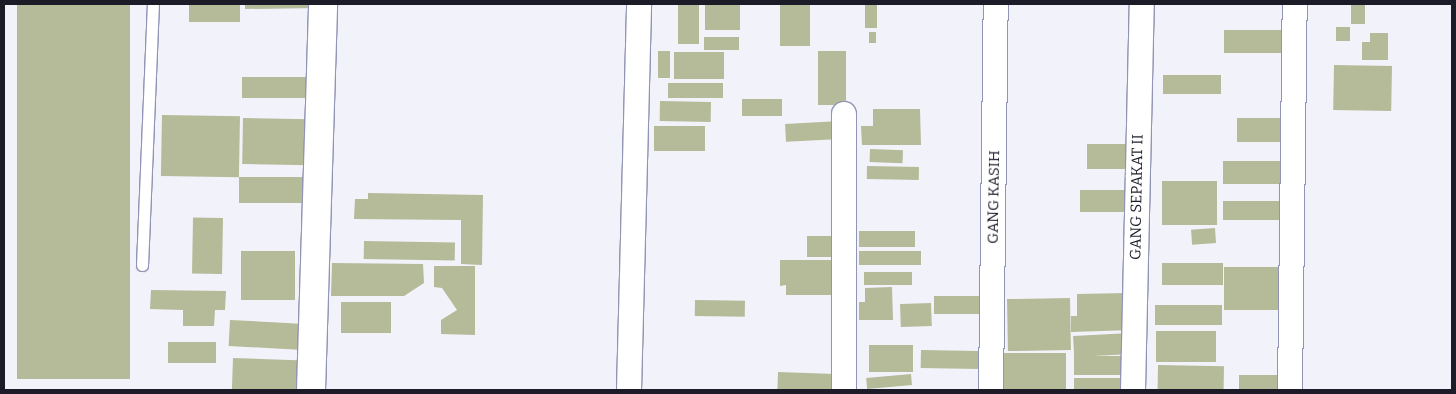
<!DOCTYPE html>
<html>
<head>
<meta charset="utf-8">
<style>
  body { margin:0 }
  #map { position:relative; width:1456px; height:394px; overflow:hidden; background:#f2f3fa; font-family:Bitter,serif }
  div>[style] { position:absolute }
  [style*='--x'] { left:calc(var(--x)*1px); top:calc(var(--y)*1px); width:calc(var(--w)*1px); rotate:calc(var(--a)*1deg) }
  .building>* { inset:0; background:#b5ba98; transform-origin:0 0 }
  .roads { filter:drop-shadow(1px 0 #9194b4) drop-shadow(-1px 0 #9194b4) drop-shadow(0 1px #9194b4) drop-shadow(0 -1px #9194b4) }
  .lane>* { height:11px; margin:-5.5px; padding:0 5.5px; transform-origin:5.5px; border-radius:5.5px; background:#fff }
  .street>* { height:24px; margin:-12px; padding:0 12px; transform-origin:12px; border-radius:12px; background:#fff }
  .secondary>* { height:28px; margin:-14px; padding:0 14px; transform-origin:14px; border-radius:14px; background:#fff }
  span { translate:-50% -50%; white-space:nowrap; text-align:center; line-height:1.15; -webkit-text-stroke:4px #fff; paint-order:stroke }
  .street-label { font-size:15px; color:#1b1c28 }
  .frame { position:absolute; inset:0; border:5px solid #1b1c28; pointer-events:none }
</style>
</head>
<body>
<div id="map">
  <div class="building">
    <i style="left:17px;top:4px;width:113px;height:375px"></i>
    <i style="left:189px;top:4px;width:51px;height:18px"></i>
    <i style="clip-path:polygon(245px 4px,320px 4px,320px 8px,245px 9px)"></i>
    <i style="left:678px;top:4px;width:21px;height:40px"></i>
    <i style="left:705px;top:4px;width:35px;height:26px"></i>
    <i style="left:780px;top:4px;width:30px;height:42px"></i>
    <i style="left:865px;top:4px;width:12px;height:24px"></i>
    <i style="left:1351px;top:4px;width:14px;height:20px"></i>
    <i style="left:1336px;top:27px;width:14px;height:14px"></i>
    <i style="left:1290px;top:30px;width:23px;height:66px;rotate:90deg"></i>
    <i style="left:869px;top:32px;width:7px;height:11px"></i>
    <i style="clip-path:polygon(1370px 33px,1388px 33px,1388px 60px,1362px 60px,1362px 42px,1370px 42px)"></i>
    <i style="left:704px;top:37px;width:35px;height:13px"></i>
    <i style="left:658px;top:51px;width:12px;height:27px"></i>
    <i style="left:818px;top:51px;width:28px;height:54px"></i>
    <i style="left:674px;top:52px;width:50px;height:27px"></i>
    <i style="left:1334px;top:65px;width:58px;height:45px;rotate:1deg"></i>
    <i style="left:1221px;top:75px;width:19px;height:58px;rotate:90deg"></i>
    <i style="left:242px;top:77px;width:72px;height:21px"></i>
    <i style="left:668px;top:83px;width:55px;height:15px"></i>
    <i style="left:742px;top:99px;width:40px;height:17px"></i>
    <i style="left:660px;top:101px;width:51px;height:20px;rotate:1deg"></i>
    <i style="clip-path:polygon(873px 109px,920px 109px,921px 145px,862px 145px,861px 126px,873px 126px)"></i>
    <i style="left:162px;top:115px;width:78px;height:61px;rotate:1deg"></i>
    <i style="left:243px;top:118px;width:68px;height:46px;rotate:1deg"></i>
    <i style="left:1237px;top:118px;width:53px;height:24px"></i>
    <i style="left:840px;top:121px;width:18px;height:55px;rotate:87deg"></i>
    <i style="left:654px;top:126px;width:51px;height:25px"></i>
    <i style="left:1087px;top:144px;width:49px;height:25px"></i>
    <i style="left:870px;top:149px;width:33px;height:13px;rotate:2deg"></i>
    <i style="left:1289px;top:161px;width:23px;height:66px;rotate:90deg"></i>
    <i style="left:867px;top:166px;width:52px;height:13px;rotate:1deg"></i>
    <i style="left:239px;top:177px;width:67px;height:26px"></i>
    <i style="left:1162px;top:181px;width:55px;height:44px"></i>
    <i style="left:1134px;top:190px;width:22px;height:54px;rotate:90deg"></i>
    <i style="clip-path:polygon(368px 193px,483px 195px,482px 265px,461px 264px,461px 220px,354px 219px,355px 199px,368px 199px)"></i>
    <i style="left:1289px;top:201px;width:19px;height:66px;rotate:90deg"></i>
    <i style="left:223px;top:218px;width:56px;height:30px;rotate:91deg"></i>
    <i style="left:1215px;top:228px;width:15px;height:24px;rotate:86deg"></i>
    <i style="left:859px;top:231px;width:56px;height:16px"></i>
    <i style="left:839px;top:236px;width:21px;height:32px;rotate:90deg"></i>
    <i style="left:364px;top:241px;width:91px;height:18px;rotate:1deg"></i>
    <i style="left:241px;top:251px;width:54px;height:49px"></i>
    <i style="left:859px;top:251px;width:62px;height:14px"></i>
    <i style="clip-path:polygon(780px 260px,841px 260px,841px 295px,786px 295px,786px 285px,780px 286px)"></i>
    <i style="clip-path:polygon(332px 263px,423px 264px,424px 283px,404px 296px,331px 296px)"></i>
    <i style="left:1162px;top:263px;width:61px;height:22px"></i>
    <i style="clip-path:polygon(434px 266px,475px 266px,475px 335px,441px 334px,441px 320px,457px 310px,442px 288px,434px 287px)"></i>
    <i style="left:1224px;top:267px;width:66px;height:43px"></i>
    <i style="left:864px;top:272px;width:48px;height:13px"></i>
    <i style="clip-path:polygon(892px 287px,893px 320px,859px 320px,859px 302px,865px 302px,865px 288px)"></i>
    <i style="clip-path:polygon(151px 290px,226px 291px,225px 310px,215px 310px,214px 326px,183px 326px,183px 310px,150px 309px)"></i>
    <i style="clip-path:polygon(1128px 293px,1132px 330px,1071px 332px,1071px 316px,1077px 316px,1077px 294px)"></i>
    <i style="left:934px;top:296px;width:48px;height:18px"></i>
    <i style="left:1070px;top:298px;width:52px;height:63px;rotate:89deg"></i>
    <i style="left:695px;top:300px;width:50px;height:16px;rotate:1deg"></i>
    <i style="left:341px;top:302px;width:50px;height:31px"></i>
    <i style="left:931px;top:303px;width:23px;height:31px;rotate:88deg"></i>
    <i style="left:1155px;top:305px;width:67px;height:20px"></i>
    <i style="left:230px;top:320px;width:70px;height:26px;rotate:3deg"></i>
    <i style="left:1156px;top:331px;width:60px;height:31px"></i>
    <i style="left:1131px;top:333px;width:21px;height:58px;rotate:87deg"></i>
    <i style="left:168px;top:342px;width:48px;height:21px"></i>
    <i style="left:869px;top:345px;width:44px;height:27px"></i>
    <i style="left:921px;top:350px;width:58px;height:18px;rotate:1deg"></i>
    <i style="left:1004px;top:353px;width:62px;height:37px"></i>
    <i style="left:1074px;top:356px;width:56px;height:19px"></i>
    <i style="left:233px;top:358px;width:71px;height:32px;rotate:2deg"></i>
    <i style="left:1158px;top:365px;width:66px;height:25px;rotate:1deg"></i>
    <i style="left:778px;top:372px;width:57px;height:17px;rotate:2deg"></i>
    <i style="left:911px;top:374px;width:11px;height:45px;rotate:85deg"></i>
    <i style="left:1239px;top:375px;width:49px;height:15px"></i>
    <i style="left:1130px;top:378px;width:12px;height:56px;rotate:90deg"></i>
  </div>
  <div class="roads">
    <div class="lane">
      <i style="--x:142;--y:265;--w:261;--a:-87.6"></i>
    </div>
    <div class="street">
      <i style="--x:844;--y:114;--w:276;--a:90"></i>
      <i style="--x:629;--y:390;--w:386;--a:-88.5"></i>
      <i style="--x:991;--y:390;--w:386;--a:-89.3"></i>
      <i style="--x:1133;--y:390;--w:386;--a:-88.7"></i>
      <i style="--x:1290;--y:390;--w:386;--a:-89.3"></i>
    </div>
    <div class="secondary">
      <i style="--x:311;--y:390;--w:386;--a:-88.2"></i>
    </div>
  </div>
  <div class="street-label">
    <span style="left:994px;top:197px;rotate:-89deg">GANG KASIH</span>
    <span style="left:1137px;top:197px;rotate:-89deg">GANG SEPAKAT II</span>
  </div>
  <div class="frame"></div>
</div>
</body>
</html>
